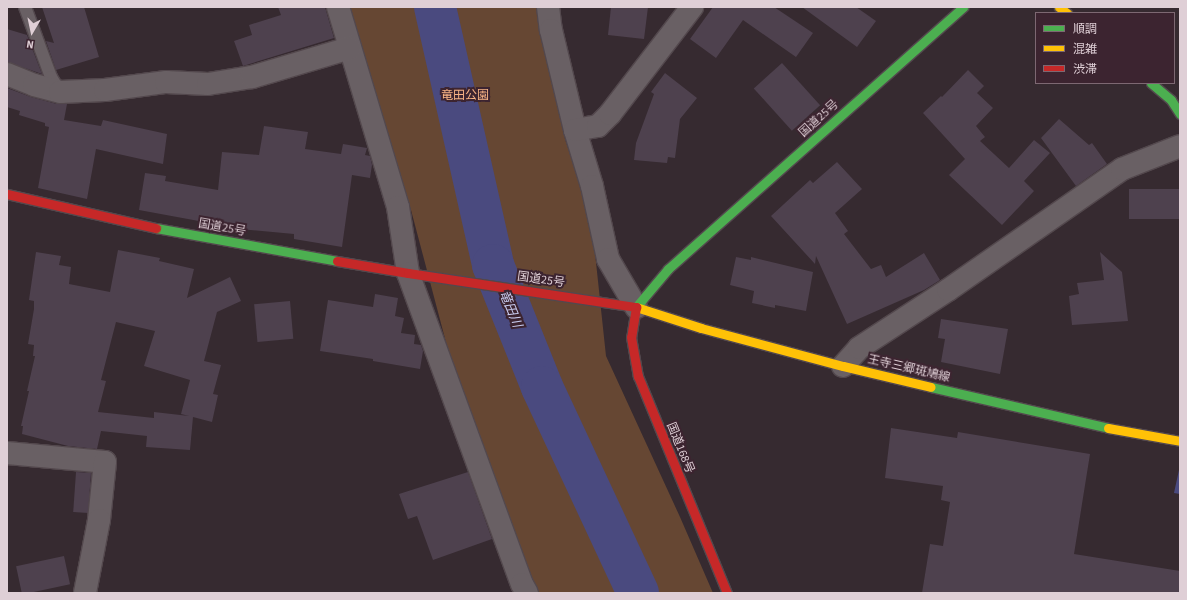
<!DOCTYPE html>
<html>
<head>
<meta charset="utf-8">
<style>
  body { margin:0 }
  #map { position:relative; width:1187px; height:600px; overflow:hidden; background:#362a30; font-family:"Source Sans 3","Noto Sans JP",sans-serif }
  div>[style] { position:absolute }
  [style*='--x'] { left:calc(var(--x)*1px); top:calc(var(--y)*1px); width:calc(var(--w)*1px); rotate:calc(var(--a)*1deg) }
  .green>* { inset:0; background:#664733 }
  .water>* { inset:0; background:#4a4a7f }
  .river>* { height:42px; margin:-21px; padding:0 21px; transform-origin:21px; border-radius:21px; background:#4a4a7f }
  .building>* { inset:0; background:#4e414e; transform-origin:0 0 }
  .roads { filter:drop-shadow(1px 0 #53484d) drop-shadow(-1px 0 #53484d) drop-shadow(0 1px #53484d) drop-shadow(0 -1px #53484d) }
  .lane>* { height:12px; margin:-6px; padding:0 6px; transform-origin:6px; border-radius:6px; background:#696064 }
  .street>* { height:22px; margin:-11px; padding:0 11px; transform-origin:11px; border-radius:11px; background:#696064 }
  .fast>* { height:9px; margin:-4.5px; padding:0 4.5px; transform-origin:4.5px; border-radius:4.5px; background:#4caf50 }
  .slow>* { height:9px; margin:-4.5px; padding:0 4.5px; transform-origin:4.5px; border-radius:4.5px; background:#ffc107 }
  .jam>* { height:9px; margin:-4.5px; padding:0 4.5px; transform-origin:4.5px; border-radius:4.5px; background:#c62828 }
  span { translate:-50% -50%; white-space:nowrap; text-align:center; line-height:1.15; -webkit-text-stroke:4px #3c2430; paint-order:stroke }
  .park-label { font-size:12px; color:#f7b386 }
  .street-label { font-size:12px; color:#dfcfd6 }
  .water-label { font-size:13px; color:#c9ccf0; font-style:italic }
  .frame { position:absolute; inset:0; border:8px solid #dfcfd6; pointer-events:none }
  .legend { position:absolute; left:1035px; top:12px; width:140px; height:72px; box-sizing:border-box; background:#3c2430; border:1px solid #7d6872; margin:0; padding:5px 7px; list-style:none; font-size:12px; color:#dfcfd6 }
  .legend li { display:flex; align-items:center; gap:8px; height:20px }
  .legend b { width:20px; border:1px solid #7d6872 }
  .north { position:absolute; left:12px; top:12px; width:40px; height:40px; -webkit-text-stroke:3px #3c2430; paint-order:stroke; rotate:189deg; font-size:11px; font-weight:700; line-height:16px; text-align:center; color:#dfcfd6 }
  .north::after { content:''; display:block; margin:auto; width:14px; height:18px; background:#dfcfd6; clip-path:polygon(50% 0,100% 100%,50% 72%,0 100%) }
</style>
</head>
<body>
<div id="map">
  <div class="green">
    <i style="clip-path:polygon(349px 7px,537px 7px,538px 22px,565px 139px,586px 202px,595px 253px,606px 356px,680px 517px,713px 593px,539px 593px,531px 578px,452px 365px,411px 210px,373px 99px)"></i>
  </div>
  <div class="water">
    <i style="clip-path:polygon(1179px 470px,1180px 470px,1180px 494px,1174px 493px)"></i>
  </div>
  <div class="river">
    <i style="--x:435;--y:7;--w:264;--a:77.3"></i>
    <i style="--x:493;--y:265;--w:131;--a:68.1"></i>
    <i style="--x:542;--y:387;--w:227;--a:65"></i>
  </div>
  <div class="building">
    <i style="clip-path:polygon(42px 7px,84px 7px,99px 57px,56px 70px,46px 41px,54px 43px)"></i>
    <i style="clip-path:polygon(278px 7px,325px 7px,334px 38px,243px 66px,234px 41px,252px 35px,249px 25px,281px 15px)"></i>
    <i style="clip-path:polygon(611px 7px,648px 7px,644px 39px,608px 35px)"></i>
    <i style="clip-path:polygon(713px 7px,774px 7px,813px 33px,796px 57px,743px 20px,716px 58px,690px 39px)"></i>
    <i style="clip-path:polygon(802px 7px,856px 7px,876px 21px,857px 47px)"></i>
    <i style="clip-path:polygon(7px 29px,27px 35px,42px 74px,7px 62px)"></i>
    <i style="left:782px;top:63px;width:57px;height:38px;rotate:48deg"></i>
    <i style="clip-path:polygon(968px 70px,984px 86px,977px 93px,993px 108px,976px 126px,985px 137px,980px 141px,1009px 168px,1034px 140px,1050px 153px,1024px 181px,1034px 191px,1002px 225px,949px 175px,965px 159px,923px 113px,941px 96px,942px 97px)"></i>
    <i style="clip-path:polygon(665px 73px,697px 98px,680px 119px,675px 158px,668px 157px,667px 163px,634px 160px,636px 143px,654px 94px,651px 92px)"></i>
    <i style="clip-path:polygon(7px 88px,31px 97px,57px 104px,67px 104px,64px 120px,101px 126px,103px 120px,167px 134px,163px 164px,96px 149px,87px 199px,38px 188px,49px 127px,45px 126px,45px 123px,19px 115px,20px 111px,7px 107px)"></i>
    <i style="clip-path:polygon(1059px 119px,1089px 145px,1092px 143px,1107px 164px,1076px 186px,1041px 138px)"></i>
    <i style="clip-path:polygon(264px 126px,308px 132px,305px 149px,341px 154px,343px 144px,367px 148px,365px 155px,370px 156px,372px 165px,370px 178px,352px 175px,342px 247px,294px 239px,294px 234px,217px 227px,215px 224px,139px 210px,145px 173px,166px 176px,165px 181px,218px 190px,222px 152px,259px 155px)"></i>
    <i style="clip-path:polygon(837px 162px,862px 189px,835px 213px,848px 231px,844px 234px,871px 269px,881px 265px,886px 277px,924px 253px,940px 280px,924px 290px,847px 324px,816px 256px,815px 264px,771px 216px,810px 180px,813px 183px)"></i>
    <i style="left:1180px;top:189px;width:30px;height:51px;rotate:90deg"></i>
    <i style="clip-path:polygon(evenodd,118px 250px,160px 258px,159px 261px,194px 269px,187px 298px,230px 277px,241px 301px,217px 312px,204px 361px,221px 365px,213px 394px,218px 395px,212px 422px,193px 417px,190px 450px,146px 447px,147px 436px,101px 431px,97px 449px,68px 446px,22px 434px,23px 426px,21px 426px,29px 391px,27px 391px,35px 356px,33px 356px,34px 345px,28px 344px,34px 309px,34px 301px,29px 300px,36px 252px,61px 256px,59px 265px,71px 267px,69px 284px,110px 292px,118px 250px,116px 322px,155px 331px,144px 366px,190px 380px,181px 414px,189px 416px,154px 412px,154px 418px,98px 412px,106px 381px,101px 380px,116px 322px)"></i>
    <i style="clip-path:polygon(1100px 252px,1122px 272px,1128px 321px,1072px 325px,1069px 296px,1079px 294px,1077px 283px,1104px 280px)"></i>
    <i style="clip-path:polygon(736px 257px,751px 260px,751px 257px,813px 272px,806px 311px,775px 305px,775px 308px,752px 303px,754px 291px,730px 285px)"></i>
    <i style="clip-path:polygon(375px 294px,398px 298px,395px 316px,404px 318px,401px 333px,415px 335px,414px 344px,421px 345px,423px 351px,420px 369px,373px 361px,373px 359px,320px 351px,328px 300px,373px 307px)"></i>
    <i style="left:290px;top:301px;width:38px;height:36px;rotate:85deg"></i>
    <i style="clip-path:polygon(941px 319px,1008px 329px,1000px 374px,941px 362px,945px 339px,938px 338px)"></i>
    <i style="clip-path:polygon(891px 428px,957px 438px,958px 432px,1090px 454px,1074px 554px,1180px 571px,1180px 593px,922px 593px,930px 544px,943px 546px,950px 502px,941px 500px,943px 486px,885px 478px)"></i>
    <i style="left:76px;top:472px;width:15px;height:40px;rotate:4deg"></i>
    <i style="clip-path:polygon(468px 472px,492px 539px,433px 560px,417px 516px,408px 519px,399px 494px)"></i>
    <i style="left:64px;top:556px;width:29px;height:49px;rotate:78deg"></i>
  </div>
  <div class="roads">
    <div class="lane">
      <i style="--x:25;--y:7;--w:75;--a:69.6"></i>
      <i style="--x:51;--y:77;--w:17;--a:59"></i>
    </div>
    <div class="street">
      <i style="--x:338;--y:7;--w:209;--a:73.3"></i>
      <i style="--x:398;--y:207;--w:67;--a:81.4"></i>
      <i style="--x:408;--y:273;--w:331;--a:69.9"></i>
      <i style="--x:522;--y:584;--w:10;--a:61"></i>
      <i style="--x:548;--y:7;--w:23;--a:83"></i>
      <i style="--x:551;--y:30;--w:103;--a:76.5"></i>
      <i style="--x:575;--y:130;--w:59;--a:73.1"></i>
      <i style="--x:592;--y:186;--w:75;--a:77.6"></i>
      <i style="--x:608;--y:259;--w:56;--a:59.7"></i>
      <i style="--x:7;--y:74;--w:29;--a:22"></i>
      <i style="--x:34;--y:85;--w:27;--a:15"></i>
      <i style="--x:60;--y:92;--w:45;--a:-2.5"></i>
      <i style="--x:105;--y:90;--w:62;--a:-7.5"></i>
      <i style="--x:166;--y:82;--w:42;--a:2.7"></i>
      <i style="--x:208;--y:84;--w:45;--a:-9"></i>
      <i style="--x:252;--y:77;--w:102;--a:-16.5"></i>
      <i style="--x:575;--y:130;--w:23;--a:-10"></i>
      <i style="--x:598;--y:126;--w:17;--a:-45"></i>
      <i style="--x:610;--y:114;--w:135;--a:-52.5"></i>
      <i style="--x:843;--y:366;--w:24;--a:-48"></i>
      <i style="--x:859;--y:348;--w:106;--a:-33.1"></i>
      <i style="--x:948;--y:290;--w:212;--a:-34.8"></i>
      <i style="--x:1122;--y:169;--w:62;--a:-21.6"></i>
      <i style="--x:7;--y:453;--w:98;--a:5.2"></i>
      <i style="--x:105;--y:462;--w:58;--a:95.9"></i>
      <i style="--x:99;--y:520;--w:74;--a:100.9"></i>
    </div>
    <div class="fast">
      <i style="--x:1151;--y:83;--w:26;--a:40"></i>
      <i style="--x:1171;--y:100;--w:17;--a:57"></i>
      <i style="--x:156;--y:228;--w:184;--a:10.3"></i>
      <i style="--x:636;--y:307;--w:50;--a:-49.9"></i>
      <i style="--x:668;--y:269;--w:395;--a:-41.6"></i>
      <i style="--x:931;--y:387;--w:182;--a:13"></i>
    </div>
    <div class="slow">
      <i style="--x:1059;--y:7;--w:10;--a:37"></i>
      <i style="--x:636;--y:307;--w:68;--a:17.9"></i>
      <i style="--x:701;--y:328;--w:147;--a:15"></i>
      <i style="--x:843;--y:366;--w:90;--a:13.4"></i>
      <i style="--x:1108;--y:428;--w:73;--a:10.2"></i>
    </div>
    <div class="jam">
      <i style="--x:7;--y:194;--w:153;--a:12.9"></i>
      <i style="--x:337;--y:261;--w:72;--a:9.6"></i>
      <i style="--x:408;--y:273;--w:231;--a:8.5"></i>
      <i style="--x:636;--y:307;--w:30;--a:99"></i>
      <i style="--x:631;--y:337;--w:40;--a:80"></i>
      <i style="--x:638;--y:376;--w:235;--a:67.7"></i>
    </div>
  </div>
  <div class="park-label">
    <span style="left:465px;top:96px">竜田公園</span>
  </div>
  <div class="street-label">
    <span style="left:819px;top:119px;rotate:-42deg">国道25号</span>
    <span style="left:222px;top:228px;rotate:10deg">国道25号</span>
    <span style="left:541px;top:280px;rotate:8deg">国道25号</span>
    <span style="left:909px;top:369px;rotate:13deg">王寺三郷斑鳩線</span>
    <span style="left:680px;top:448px;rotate:68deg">国道168号</span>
  </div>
  <div class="water-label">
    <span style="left:510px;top:309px;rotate:68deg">竜田川</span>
  </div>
  <div class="frame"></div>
  <ul class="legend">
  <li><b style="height:5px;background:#4caf50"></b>順調</li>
  <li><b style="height:5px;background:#ffc107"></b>混雑</li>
  <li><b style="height:5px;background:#c62828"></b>渋滞</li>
  </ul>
  <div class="north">N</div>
</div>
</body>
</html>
